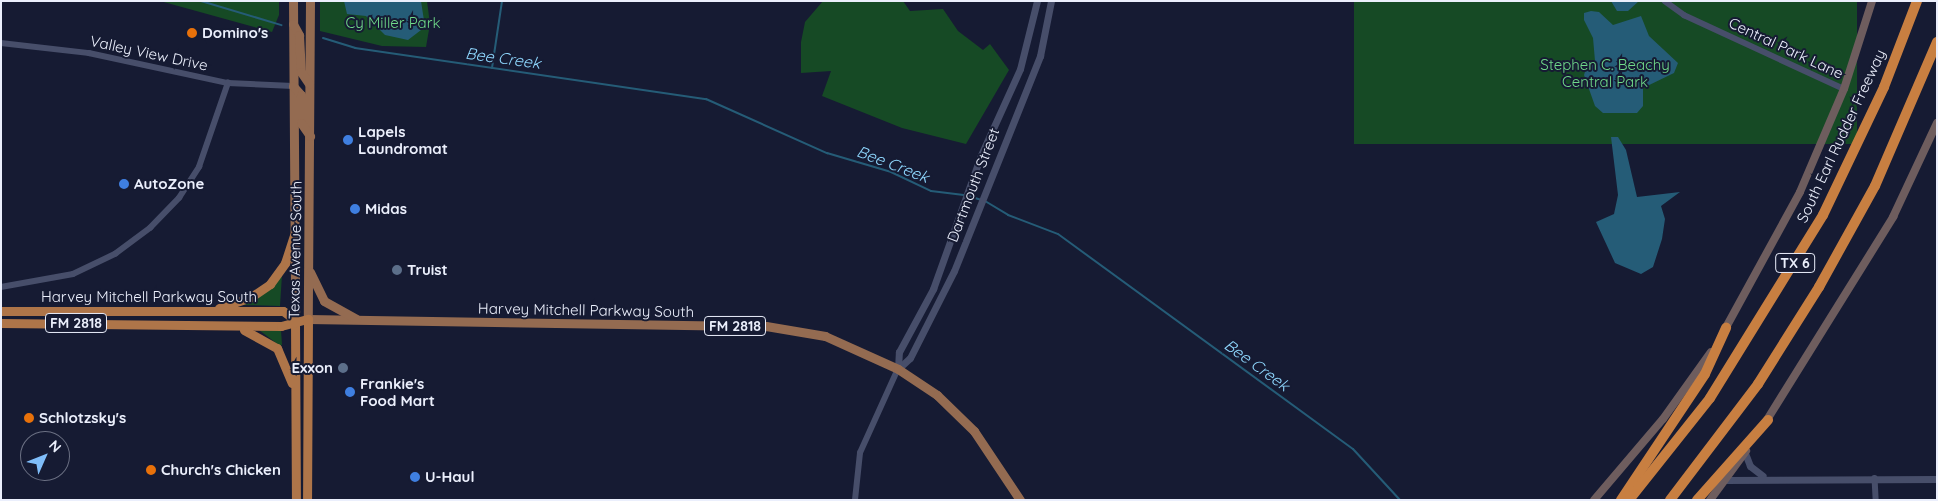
<!DOCTYPE html>
<html>
<head>
<meta charset="utf-8">
<style>
  body { margin:0 }
  #map { position:relative; width:1938px; height:501px; overflow:hidden; background:#161b33; font-family:Quicksand,sans-serif }
  div>[style] { position:absolute }
  [style*='--x'] { left:calc(var(--x)*1px); top:calc(var(--y)*1px); width:calc(var(--w)*1px); rotate:calc(var(--a)*1deg) }
  .green>* { inset:0; background:#164a25; transform-origin:0 0 }
  .water>* { inset:0; background:#255c77 }
  .stream>* { height:2px; margin:-1px; padding:0 1px; transform-origin:1px; border-radius:1px; background:#255c77 }
  .minor>* { height:5.5px; margin:-2.75px; padding:0 2.75px; transform-origin:2.75px; border-radius:2.75px; background:#474e6a }
  .tertiary>* { height:7px; margin:-3.5px; padding:0 3.5px; transform-origin:3.5px; border-radius:3.5px; background:#474e6a }
  .secondary>* { height:8px; margin:-4px; padding:0 4px; transform-origin:4px; border-radius:4px; background:#6e5d5e }
  .primary>* { height:9px; margin:-4.5px; padding:0 4.5px; transform-origin:4.5px; border-radius:4.5px; background:#946b51 }
  .trunk>* { height:9px; margin:-4.5px; padding:0 4.5px; transform-origin:4.5px; border-radius:4.5px; background:#ae7549 }
  .motorway>* { height:10px; margin:-5px; padding:0 5px; transform-origin:5px; border-radius:5px; background:#c87f41 }
  .dots>* { width:14px; height:14px; translate:-50% -50%; box-sizing:border-box; border:2px solid #161b33; border-radius:50% }
  span { translate:-50% -50%; white-space:nowrap; text-align:center; line-height:1.15; -webkit-text-stroke:4px #161b33; paint-order:stroke }
  .shield-label span { padding:1px 4px; background:#161b33; border:1px solid; border-radius:4px; -webkit-text-stroke-width:0 }
  .shield-label { font-size:14px; color:#ebeffc; font-weight:700 }
  .park-label { font-size:15px; color:#70da8a }
  .poi-label { font-size:15px; color:#ebeffc; font-weight:700 }
  .left { translate:0 -50%; text-align:left }
  .right { translate:-100% -50%; text-align:right }
  .street-label { font-size:15px; color:#ebeffc }
  .water-label { font-size:16px; color:#8ed6fd; font-style:italic }
  .frame { position:absolute; inset:0; border:2px solid #ebeffc; pointer-events:none }
  .north { position:absolute; left:20px; top:431px; width:50px; height:50px; box-sizing:border-box; background:#161b33; border:1px solid #6b7083; border-radius:50%; rotate:46deg; font-size:14px; font-weight:700; line-height:20px; text-align:center; color:#ebeffc }
  .north::after { content:''; display:block; margin:auto; width:18px; height:22px; background:#7fbdf9; clip-path:polygon(50% 0,100% 100%,50% 72%,0 100%) }
</style>
</head>
<body>
<div id="map">
  <div class="green">
    <i style="clip-path:polygon(160px 1px,279px 1px,279px 15px,272px 32px)"></i>
    <i style="clip-path:polygon(320px 1px,427px 1px,430px 24px,426px 47px,382px 46px,320px 31px)"></i>
    <i style="clip-path:polygon(823px 1px,903px 1px,910px 11px,943px 9px,958px 31px,983px 50px,990px 44px,1009px 70px,966px 144px,902px 128px,822px 96px,831px 71px,801px 73px,801px 42px,805px 22px)"></i>
    <i style="left:1354px;top:1px;width:503px;height:143px"></i>
    <i style="clip-path:polygon(282px 275px,280px 306px,243px 305px,270px 288px)"></i>
    <i style="clip-path:polygon(259px 330px,281px 330px,282px 345px,280px 346px)"></i>
  </div>
  <div class="water">
    <i style="clip-path:polygon(344px 1px,421px 1px,425px 27px,408px 40px,385px 35px,366px 16px,347px 14px)"></i>
    <i style="clip-path:polygon(1611px 1px,1639px 1px,1628px 11px,1617px 11px)"></i>
    <i style="clip-path:polygon(1591px 11px,1599px 12px,1613px 25px,1641px 16px,1649px 36px,1678px 63px,1674px 73px,1643px 88px,1643px 106px,1637px 113px,1603px 113px,1595px 106px,1584px 75px,1587px 65px,1595px 61px,1593px 38px,1584px 20px,1584px 13px)"></i>
    <i style="clip-path:polygon(1611px 137px,1618px 137px,1626px 150px,1637px 197px,1680px 192px,1661px 206px,1665px 219px,1662px 239px,1653px 267px,1641px 274px,1615px 263px,1596px 222px,1614px 214px,1618px 195px)"></i>
  </div>
  <div class="stream">
    <i style="--x:201;--y:1;--w:84;--a:16.7"></i>
    <i style="--x:323;--y:38;--w:34;--a:17"></i>
    <i style="--x:355;--y:48;--w:355;--a:8.3"></i>
    <i style="--x:706;--y:99;--w:133;--a:24.1"></i>
    <i style="--x:827;--y:153;--w:67;--a:16.5"></i>
    <i style="--x:891;--y:172;--w:44;--a:25.4"></i>
    <i style="--x:931;--y:191;--w:33;--a:7"></i>
    <i style="--x:492;--y:68;--w:68;--a:-81.5"></i>
    <i style="--x:969;--y:196;--w:13;--a:18"></i>
    <i style="--x:985;--y:201;--w:27;--a:31"></i>
    <i style="--x:1008;--y:215;--w:53;--a:20.8"></i>
    <i style="--x:1058;--y:234;--w:365;--a:36.1"></i>
    <i style="--x:1353;--y:449;--w:69;--a:47.3"></i>
  </div>
  <div class="minor">
    <i style="--x:1665;--y:1;--w:24;--a:36"></i>
    <i style="--x:1684;--y:15;--w:176;--a:24.8"></i>
    <i style="--x:1;--y:43;--w:89;--a:6.5"></i>
    <i style="--x:89;--y:53;--w:142;--a:12.2"></i>
    <i style="--x:228;--y:83;--w:65;--a:2.6"></i>
    <i style="--x:1;--y:287;--w:73;--a:-10.2"></i>
    <i style="--x:73;--y:274;--w:47;--a:-25.5"></i>
    <i style="--x:115;--y:254;--w:44;--a:-36.6"></i>
    <i style="--x:150;--y:228;--w:42;--a:-46"></i>
    <i style="--x:179;--y:198;--w:37;--a:-57"></i>
    <i style="--x:199;--y:167;--w:89;--a:-71"></i>
    <i style="--x:1875;--y:478;--w:22;--a:87"></i>
    <i style="--x:855;--y:500;--w:47;--a:-83.9"></i>
    <i style="--x:860;--y:453;--w:92;--a:-65.7"></i>
  </div>
  <div class="tertiary">
    <i style="--x:898;--y:369;--w:16;--a:-43"></i>
    <i style="--x:910;--y:358;--w:97;--a:-63.2"></i>
    <i style="--x:954;--y:271;--w:232;--a:-68.2"></i>
    <i style="--x:1040;--y:56;--w:56;--a:-78.7"></i>
    <i style="--x:898;--y:369;--w:17;--a:-87"></i>
    <i style="--x:899;--y:352;--w:72;--a:-61.6"></i>
    <i style="--x:933;--y:289;--w:142;--a:-70.3"></i>
    <i style="--x:981;--y:155;--w:94;--a:-65.6"></i>
    <i style="--x:1020;--y:69;--w:70;--a:-76"></i>
    <i style="--x:1745;--y:453;--w:14;--a:69"></i>
    <i style="--x:1750;--y:466;--w:16;--a:38"></i>
    <i style="--x:1725;--y:480;--w:212;--a:-0.3"></i>
  </div>
  <div class="secondary">
    <i style="--x:1724;--y:331;--w:158;--a:-61.3"></i>
    <i style="--x:1800;--y:192;--w:112;--a:-66.9"></i>
    <i style="--x:1844;--y:89;--w:92;--a:-72.3"></i>
    <i style="--x:1765;--y:423;--w:243;--a:-58.1"></i>
    <i style="--x:1893;--y:217;--w:104;--a:-64.9"></i>
    <i style="--x:1594;--y:500;--w:106;--a:-49.6"></i>
    <i style="--x:1663;--y:419;--w:82;--a:-54.4"></i>
    <i style="--x:1710;--y:500;--w:61;--a:-53.7"></i>
  </div>
  <div class="primary">
    <i style="--x:293;--y:1;--w:319;--a:89.6"></i>
    <i style="--x:310;--y:1;--w:318;--a:90.4"></i>
    <i style="--x:308;--y:319;--w:458;--a:0.9"></i>
    <i style="--x:766;--y:326;--w:60;--a:9.6"></i>
    <i style="--x:825;--y:336;--w:80;--a:24.3"></i>
    <i style="--x:898;--y:369;--w:47;--a:33.7"></i>
    <i style="--x:937;--y:395;--w:52;--a:44.2"></i>
    <i style="--x:974;--y:431;--w:83;--a:56.3"></i>
    <i style="--x:293;--y:24;--w:13;--a:61"></i>
    <i style="--x:299;--y:35;--w:37;--a:87"></i>
    <i style="--x:301;--y:72;--w:14;--a:56"></i>
    <i style="--x:293;--y:86;--w:12;--a:48"></i>
    <i style="--x:301;--y:95;--w:28;--a:90"></i>
    <i style="--x:301;--y:123;--w:16;--a:55"></i>
    <i style="--x:310;--y:272;--w:32;--a:64"></i>
    <i style="--x:324;--y:301;--w:37;--a:29"></i>
  </div>
  <div class="trunk">
    <i style="--x:219;--y:308;--w:34;--a:-19"></i>
    <i style="--x:251;--y:297;--w:23;--a:-34"></i>
    <i style="--x:270;--y:284;--w:26;--a:-54"></i>
    <i style="--x:285;--y:263;--w:29;--a:-72"></i>
    <i style="--x:1;--y:311;--w:282;--a:0"></i>
    <i style="--x:283;--y:311;--w:15;--a:37"></i>
    <i style="--x:295;--y:320;--w:180;--a:89.7"></i>
    <i style="--x:1;--y:323;--w:280;--a:0.6"></i>
    <i style="--x:281;--y:326;--w:28;--a:-15"></i>
    <i style="--x:308;--y:319;--w:181;--a:90.3"></i>
    <i style="--x:244;--y:330;--w:38;--a:29"></i>
    <i style="--x:277;--y:348;--w:38;--a:67"></i>
  </div>
  <div class="motorway">
    <i style="--x:1621;--y:500;--w:151;--a:-56.3"></i>
    <i style="--x:1705;--y:374;--w:51;--a:-65.5"></i>
    <i style="--x:1629;--y:500;--w:130;--a:-51.5"></i>
    <i style="--x:1710;--y:398;--w:215;--a:-58.3"></i>
    <i style="--x:1823;--y:215;--w:142;--a:-64.5"></i>
    <i style="--x:1884;--y:87;--w:92;--a:-69"></i>
    <i style="--x:1670;--y:500;--w:146;--a:-52.8"></i>
    <i style="--x:1758;--y:384;--w:115;--a:-57.8"></i>
    <i style="--x:1819;--y:287;--w:115;--a:-61"></i>
    <i style="--x:1875;--y:186;--w:157;--a:-66.7"></i>
    <i style="--x:1697;--y:500;--w:107;--a:-48.4"></i>
  </div>
  <div class="dots">
    <i style="left:192px;top:33px;background:#e8710a"></i>
    <i style="left:348px;top:140px;background:#3f7fe0"></i>
    <i style="left:124px;top:184px;background:#3f7fe0"></i>
    <i style="left:355px;top:209px;background:#3f7fe0"></i>
    <i style="left:397px;top:270px;background:#5c6f8a"></i>
    <i style="left:343px;top:368px;background:#5c6f8a"></i>
    <i style="left:350px;top:392px;background:#3f7fe0"></i>
    <i style="left:29px;top:418px;background:#e8710a"></i>
    <i style="left:151px;top:470px;background:#e8710a"></i>
    <i style="left:415px;top:477px;background:#3f7fe0"></i>
  </div>
  <div class="shield-label">
    <span style="left:1795px;top:263px">TX 6</span>
    <span style="left:76px;top:323px">FM 2818</span>
    <span style="left:735px;top:326px">FM 2818</span>
  </div>
  <div class="park-label">
    <span style="left:393px;top:23px">Cy Miller Park</span>
    <span style="left:1605px;top:73px">Stephen C. Beachy<br>Central Park</span>
  </div>
  <div class="poi-label">
    <span class="left" style="left:202px;top:33px">Domino's</span>
    <span class="left" style="left:358px;top:140px">Lapels<br>Laundromat</span>
    <span class="left" style="left:134px;top:184px">AutoZone</span>
    <span class="left" style="left:365px;top:209px">Midas</span>
    <span class="left" style="left:407px;top:270px">Truist</span>
    <span class="right" style="left:333px;top:368px">Exxon</span>
    <span class="left" style="left:360px;top:392px">Frankie's<br>Food Mart</span>
    <span class="left" style="left:39px;top:418px">Schlotzsky's</span>
    <span class="left" style="left:161px;top:470px">Church's Chicken</span>
    <span class="left" style="left:425px;top:477px">U-Haul</span>
  </div>
  <div class="street-label">
    <span style="left:1786px;top:48px;rotate:25deg">Central Park Lane</span>
    <span style="left:149px;top:53px;rotate:12deg">Valley View Drive</span>
    <span style="left:1841px;top:136px;rotate:-65deg">South Earl Rudder Freeway</span>
    <span style="left:973px;top:185px;rotate:-69deg">Dartmouth Street</span>
    <span style="left:295px;top:250px;rotate:-89deg">Texas Avenue South</span>
    <span style="left:149px;top:297px">Harvey Mitchell Parkway South</span>
    <span style="left:586px;top:310px;rotate:1deg">Harvey Mitchell Parkway South</span>
  </div>
  <div class="water-label">
    <span style="left:503px;top:58px;rotate:8deg">Bee Creek</span>
    <span style="left:893px;top:164px;rotate:21deg">Bee Creek</span>
    <span style="left:1257px;top:365px;rotate:36deg">Bee Creek</span>
  </div>
  <div class="frame"></div>
  <div class="north">N</div>
</div>
</body>
</html>
